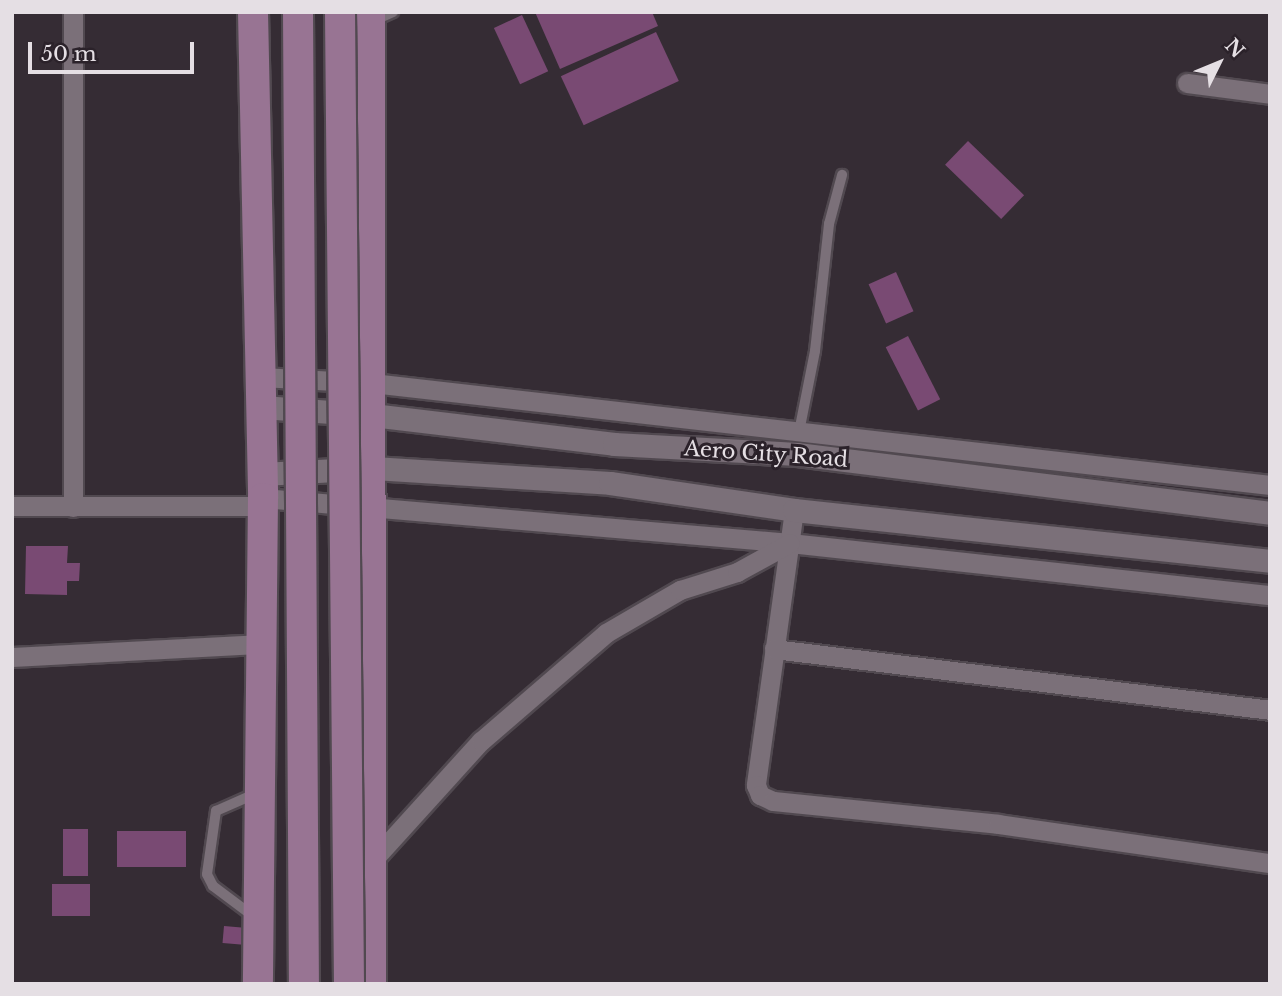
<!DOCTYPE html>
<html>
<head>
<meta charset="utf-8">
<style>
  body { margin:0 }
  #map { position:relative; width:1282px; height:996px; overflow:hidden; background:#352c34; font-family:"Libre Baskerville",serif }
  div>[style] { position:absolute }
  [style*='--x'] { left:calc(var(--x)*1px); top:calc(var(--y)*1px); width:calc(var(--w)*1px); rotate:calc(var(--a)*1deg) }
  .building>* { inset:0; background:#794a73; transform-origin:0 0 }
  .roads { filter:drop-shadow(2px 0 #514950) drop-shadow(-2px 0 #514950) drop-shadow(0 2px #514950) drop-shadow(0 -2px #514950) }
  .service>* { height:10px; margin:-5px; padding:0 5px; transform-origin:5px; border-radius:5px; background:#7b7079 }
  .minor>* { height:19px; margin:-9.5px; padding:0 9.5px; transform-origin:9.5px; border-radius:9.5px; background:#7b7079 }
  .tertiary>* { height:23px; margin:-11.5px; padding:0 11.5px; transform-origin:11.5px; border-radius:11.5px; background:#7b7079 }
  .primary>* { height:30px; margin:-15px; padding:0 15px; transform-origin:15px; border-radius:15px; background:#987493 }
  .bridges { filter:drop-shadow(2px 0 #514950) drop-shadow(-2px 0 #514950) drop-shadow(0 2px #514950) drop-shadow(0 -2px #514950) }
  .primary-bridge>* { height:30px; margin:-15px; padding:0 15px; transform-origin:15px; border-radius:15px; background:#987493 }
  span { translate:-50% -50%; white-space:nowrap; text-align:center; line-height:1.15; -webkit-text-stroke:6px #2b222a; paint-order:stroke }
  .street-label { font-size:21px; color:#e5dfe4 }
  .frame { position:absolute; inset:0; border:14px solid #e5dfe4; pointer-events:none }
  .north { position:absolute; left:1184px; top:28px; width:70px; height:70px; -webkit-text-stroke:5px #2b222a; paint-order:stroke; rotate:47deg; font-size:19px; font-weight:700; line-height:28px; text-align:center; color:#e5dfe4 }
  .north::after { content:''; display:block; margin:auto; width:24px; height:32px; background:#e5dfe4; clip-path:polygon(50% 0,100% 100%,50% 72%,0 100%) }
  .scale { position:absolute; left:28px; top:42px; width:166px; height:32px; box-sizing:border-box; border:4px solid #e5dfe4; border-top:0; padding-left:9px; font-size:21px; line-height:24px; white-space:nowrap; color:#e5dfe4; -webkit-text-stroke:5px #2b222a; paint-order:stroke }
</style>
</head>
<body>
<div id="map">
  <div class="building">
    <i style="clip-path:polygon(535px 12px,652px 12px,658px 26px,560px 69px)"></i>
    <i style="left:522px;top:15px;width:62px;height:31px;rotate:65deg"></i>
    <i style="left:656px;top:32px;width:54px;height:105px;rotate:65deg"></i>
    <i style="left:968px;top:141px;width:78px;height:33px;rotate:44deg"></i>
    <i style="left:896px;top:272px;width:43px;height:30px;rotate:66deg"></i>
    <i style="left:908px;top:336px;width:71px;height:25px;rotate:63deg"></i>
    <i style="clip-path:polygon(26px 546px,68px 546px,67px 563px,80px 563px,79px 581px,67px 581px,67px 595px,25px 594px)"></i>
    <i style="left:63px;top:829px;width:25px;height:47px"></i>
    <i style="left:117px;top:831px;width:69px;height:36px"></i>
    <i style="left:52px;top:884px;width:38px;height:32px"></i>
    <i style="left:224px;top:926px;width:33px;height:17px;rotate:5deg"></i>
  </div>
  <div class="roads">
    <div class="service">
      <i style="--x:373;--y:21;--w:22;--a:-24"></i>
      <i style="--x:799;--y:432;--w:83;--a:-78.8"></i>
      <i style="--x:815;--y:351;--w:128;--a:-83.7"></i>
      <i style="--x:829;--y:224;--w:51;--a:-75.1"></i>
      <i style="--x:253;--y:916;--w:50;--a:-143.1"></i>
      <i style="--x:213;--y:886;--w:13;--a:-117"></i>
      <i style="--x:207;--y:874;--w:64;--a:-81.9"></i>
      <i style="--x:216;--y:811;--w:45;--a:-23.7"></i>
    </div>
    <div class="minor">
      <i style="--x:1187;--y:83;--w:84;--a:7.5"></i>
      <i style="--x:261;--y:377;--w:111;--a:3.1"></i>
      <i style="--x:372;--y:383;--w:904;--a:6.48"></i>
      <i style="--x:263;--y:498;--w:529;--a:4.88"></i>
      <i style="--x:790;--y:543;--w:483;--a:6.2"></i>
      <i style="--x:12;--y:506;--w:251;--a:0"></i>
      <i style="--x:73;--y:507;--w:495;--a:-90"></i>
      <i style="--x:794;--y:510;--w:278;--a:97.9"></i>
      <i style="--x:756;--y:785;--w:11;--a:68"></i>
      <i style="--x:760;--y:795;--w:14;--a:25"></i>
      <i style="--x:773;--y:801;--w:226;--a:5.8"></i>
      <i style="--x:998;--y:824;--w:275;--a:8.2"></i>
      <i style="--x:774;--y:649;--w:500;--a:7"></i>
      <i style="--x:12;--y:657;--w:251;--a:-3"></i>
      <i style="--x:372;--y:861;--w:162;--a:-47.8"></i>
      <i style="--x:481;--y:741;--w:165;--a:-40.8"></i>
      <i style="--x:606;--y:633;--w:86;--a:-30.2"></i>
      <i style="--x:680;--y:590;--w:60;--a:-17.5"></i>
      <i style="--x:737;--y:572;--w:60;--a:-28.7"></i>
    </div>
    <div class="tertiary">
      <i style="--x:262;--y:407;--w:110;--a:4.2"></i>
      <i style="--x:372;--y:415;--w:244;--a:6.8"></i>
      <i style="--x:614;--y:444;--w:183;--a:3.1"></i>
      <i style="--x:797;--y:454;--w:477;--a:7.1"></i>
      <i style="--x:262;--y:474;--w:111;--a:-3.1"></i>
      <i style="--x:373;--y:468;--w:237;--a:3.6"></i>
      <i style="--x:610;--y:483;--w:186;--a:8.3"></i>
      <i style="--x:794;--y:510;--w:479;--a:6.1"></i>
    </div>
    <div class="primary">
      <i style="--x:253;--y:12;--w:486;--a:88.8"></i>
      <i style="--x:263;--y:498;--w:486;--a:90.6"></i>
      <i style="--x:370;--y:12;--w:972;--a:89.94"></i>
    </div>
  </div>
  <div class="bridges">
    <div class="primary-bridge">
      <i style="--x:298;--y:12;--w:972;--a:89.65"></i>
      <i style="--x:340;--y:12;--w:972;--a:89.47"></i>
    </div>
  </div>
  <div class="street-label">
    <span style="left:766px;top:454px;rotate:4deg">Aero City Road</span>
  </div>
  <div class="frame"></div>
  <div class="north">N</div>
  <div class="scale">50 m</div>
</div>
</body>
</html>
